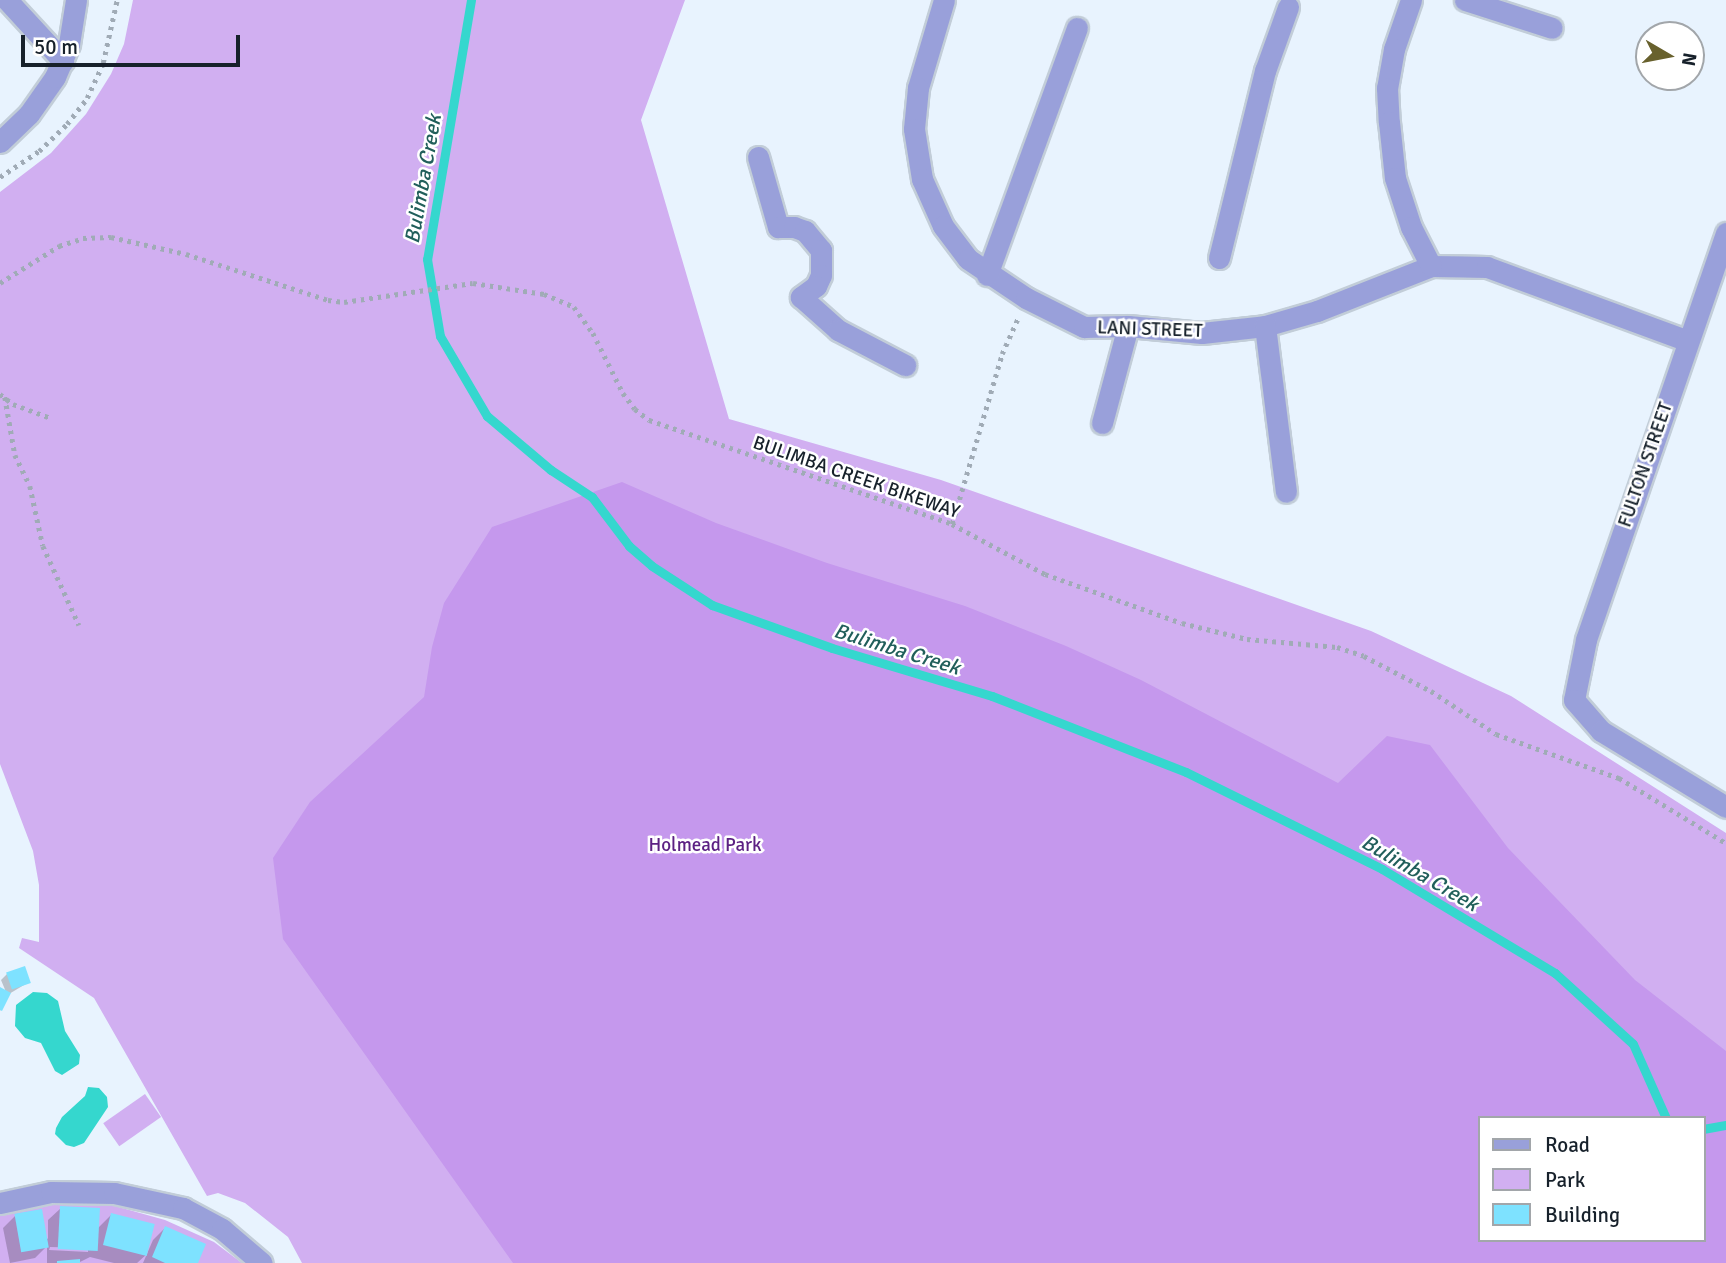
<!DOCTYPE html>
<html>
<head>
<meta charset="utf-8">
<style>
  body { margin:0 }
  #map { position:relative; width:1726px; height:1263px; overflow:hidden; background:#e8f3fe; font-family:Signika,sans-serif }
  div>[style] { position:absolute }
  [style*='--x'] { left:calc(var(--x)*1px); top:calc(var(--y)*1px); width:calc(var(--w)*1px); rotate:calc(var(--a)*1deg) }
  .green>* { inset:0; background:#d1aff1; transform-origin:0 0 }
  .forest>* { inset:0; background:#c598ed }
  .water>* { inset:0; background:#35d7ce }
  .shadow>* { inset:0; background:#0003 }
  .stream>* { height:9px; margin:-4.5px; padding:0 4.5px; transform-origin:4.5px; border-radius:4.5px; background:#35d7ce }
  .building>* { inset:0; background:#7ee2ff; transform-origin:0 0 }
  .path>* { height:4.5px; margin-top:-2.25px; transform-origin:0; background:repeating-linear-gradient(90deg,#a0abb6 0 3.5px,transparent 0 8.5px) }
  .roads { filter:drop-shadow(2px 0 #c2cdd8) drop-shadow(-2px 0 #c2cdd8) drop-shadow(0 2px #c2cdd8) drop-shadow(0 -2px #c2cdd8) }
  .minor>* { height:21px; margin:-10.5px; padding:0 10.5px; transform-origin:10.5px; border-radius:10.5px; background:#99a0da }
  span { translate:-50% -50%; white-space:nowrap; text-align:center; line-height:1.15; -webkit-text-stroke:5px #fff; paint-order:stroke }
  .street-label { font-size:19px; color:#17212b }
  .park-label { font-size:19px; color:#5c2183 }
  .water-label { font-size:21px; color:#215f5b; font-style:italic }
  .legend { position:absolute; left:1478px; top:1116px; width:228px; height:126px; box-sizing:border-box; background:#fff; border:2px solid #a2a6aa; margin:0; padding:9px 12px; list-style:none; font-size:21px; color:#17212b }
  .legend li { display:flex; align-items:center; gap:14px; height:35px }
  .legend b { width:35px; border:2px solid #a2a6aa }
  .north { position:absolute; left:1635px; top:21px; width:70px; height:70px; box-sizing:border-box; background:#fff; border:2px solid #a2a6aa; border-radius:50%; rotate:100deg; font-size:19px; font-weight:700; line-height:28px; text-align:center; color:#17212b }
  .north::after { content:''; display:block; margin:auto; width:24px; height:32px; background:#68612d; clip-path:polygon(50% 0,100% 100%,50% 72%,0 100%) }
  .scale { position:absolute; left:21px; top:35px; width:219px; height:32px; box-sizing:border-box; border:4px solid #17212b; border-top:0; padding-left:9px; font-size:21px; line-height:24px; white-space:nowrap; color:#17212b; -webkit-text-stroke:5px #fff; paint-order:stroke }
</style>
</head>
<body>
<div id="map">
  <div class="green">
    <i style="clip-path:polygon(evenodd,133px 0,685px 0,641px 120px,729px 419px,941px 480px,1371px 631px,1511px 696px,1726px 833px,1726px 1263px,302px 1263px,288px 1237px,245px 1203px,218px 1193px,207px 1196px,94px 998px,19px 948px,22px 938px,39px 942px,39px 885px,33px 851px,0 764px,0 192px,51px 153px,86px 114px,111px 74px,124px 44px,133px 0,1479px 1118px,1703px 1118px,1703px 1240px,1479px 1240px,1479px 1118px)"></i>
    <i style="left:145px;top:1094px;width:28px;height:51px;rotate:55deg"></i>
    <i style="clip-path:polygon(48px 1203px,115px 1206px,165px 1220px,214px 1242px,242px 1263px,0 1263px,0 1215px)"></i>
  </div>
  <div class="forest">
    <i style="clip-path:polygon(evenodd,622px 482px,716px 523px,827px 563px,965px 606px,1066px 646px,1141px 680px,1338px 783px,1387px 736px,1430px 745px,1508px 848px,1635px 980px,1726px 1051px,1726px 1263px,513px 1263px,283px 939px,273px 858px,310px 802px,424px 697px,432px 647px,444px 603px,492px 527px,622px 482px,1479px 1118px,1703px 1118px,1703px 1240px,1479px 1240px,1479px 1118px)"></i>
  </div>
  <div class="water">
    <i style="clip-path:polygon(33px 992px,47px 993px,58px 1001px,65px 1031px,80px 1055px,79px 1064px,62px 1075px,55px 1071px,41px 1043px,25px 1038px,15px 1026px,16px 1005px)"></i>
    <i style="clip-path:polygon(88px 1087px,99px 1088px,107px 1097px,108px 1107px,84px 1143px,74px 1147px,66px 1145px,55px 1134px,56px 1128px,62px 1117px,85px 1096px)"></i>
  </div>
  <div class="shadow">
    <i style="clip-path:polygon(7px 974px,29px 982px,9px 994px,0 1011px,0 989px,6px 992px,1px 980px)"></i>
    <i style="clip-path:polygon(evenodd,61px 1208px,98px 1228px,111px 1215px,147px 1254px,137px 1263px,114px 1263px,90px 1257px,78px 1263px,47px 1263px,47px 1246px,35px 1258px,10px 1263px,3px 1228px,15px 1216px,48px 1239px,48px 1220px,61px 1208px,50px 1247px,88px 1248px,88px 1252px,49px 1250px,50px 1247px)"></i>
    <i style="clip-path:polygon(165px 1228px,197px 1263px,143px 1263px,153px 1240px)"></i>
  </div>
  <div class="stream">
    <i style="--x:471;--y:0;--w:263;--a:99.6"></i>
    <i style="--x:427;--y:259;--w:78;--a:80.4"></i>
    <i style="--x:440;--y:336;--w:93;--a:59.6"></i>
    <i style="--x:487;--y:416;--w:84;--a:40.2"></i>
    <i style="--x:551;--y:470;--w:49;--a:33.4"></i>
    <i style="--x:592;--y:497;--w:61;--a:52.9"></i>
    <i style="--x:629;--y:546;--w:30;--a:41"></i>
    <i style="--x:652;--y:566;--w:72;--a:33"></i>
    <i style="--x:712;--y:605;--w:127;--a:19.7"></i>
    <i style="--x:832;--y:648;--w:167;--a:16.7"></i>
    <i style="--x:992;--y:696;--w:208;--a:21.4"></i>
    <i style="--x:1186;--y:772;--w:219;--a:26.3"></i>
    <i style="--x:1382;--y:869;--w:202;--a:31"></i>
    <i style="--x:1555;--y:973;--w:105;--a:42.3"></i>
    <i style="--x:1633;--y:1044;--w:81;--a:66"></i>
    <i style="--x:1703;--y:1129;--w:23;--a:-10"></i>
  </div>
  <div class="building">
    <i style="left:25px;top:966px;width:18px;height:20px;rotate:71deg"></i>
    <i style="clip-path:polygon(0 987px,11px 993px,2px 1011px,0 1010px)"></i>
    <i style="left:60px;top:1206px;width:40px;height:43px;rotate:3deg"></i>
    <i style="left:42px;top:1209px;width:39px;height:28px;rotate:80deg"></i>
    <i style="left:111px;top:1213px;width:45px;height:33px;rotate:14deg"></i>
    <i style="clip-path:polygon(165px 1226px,206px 1244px,198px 1263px,165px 1263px,152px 1257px)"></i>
    <i style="clip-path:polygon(80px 1259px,80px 1263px,57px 1263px,57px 1261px)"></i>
  </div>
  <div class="path">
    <i style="--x:0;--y:177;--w:47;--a:-33.7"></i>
    <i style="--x:39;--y:151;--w:39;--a:-44"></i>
    <i style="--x:67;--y:124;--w:33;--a:-52"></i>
    <i style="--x:87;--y:98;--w:38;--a:-65"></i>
    <i style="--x:103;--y:63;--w:65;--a:-77.5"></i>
    <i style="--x:0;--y:283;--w:70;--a:-32.1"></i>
    <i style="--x:59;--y:246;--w:25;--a:-18"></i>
    <i style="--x:83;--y:238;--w:28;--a:-2"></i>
    <i style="--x:111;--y:237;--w:77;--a:12.8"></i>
    <i style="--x:186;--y:254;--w:149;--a:17.9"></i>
    <i style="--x:328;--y:300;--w:16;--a:7"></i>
    <i style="--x:344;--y:302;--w:130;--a:-8.4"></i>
    <i style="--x:473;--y:283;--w:72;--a:8.8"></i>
    <i style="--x:544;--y:294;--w:33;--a:23"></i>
    <i style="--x:574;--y:307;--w:32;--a:54"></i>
    <i style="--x:593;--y:333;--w:67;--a:63.4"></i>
    <i style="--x:623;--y:393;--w:20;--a:53"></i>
    <i style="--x:635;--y:409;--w:18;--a:38"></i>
    <i style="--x:649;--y:420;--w:320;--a:18.9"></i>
    <i style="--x:952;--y:524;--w:106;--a:28.3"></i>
    <i style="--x:1045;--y:574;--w:145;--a:19.7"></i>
    <i style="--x:1182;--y:623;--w:67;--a:13.8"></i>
    <i style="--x:1247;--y:639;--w:90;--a:5.1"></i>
    <i style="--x:1337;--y:647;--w:28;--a:18"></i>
    <i style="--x:1364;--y:656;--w:76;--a:27.6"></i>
    <i style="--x:1431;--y:691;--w:78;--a:33.5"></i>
    <i style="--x:1496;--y:734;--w:131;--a:19.7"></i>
    <i style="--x:1619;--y:778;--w:125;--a:31.3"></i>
    <i style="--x:0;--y:394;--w:16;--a:38"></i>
    <i style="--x:13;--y:404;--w:40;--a:20.2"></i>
    <i style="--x:5;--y:397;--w:59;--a:80.2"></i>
    <i style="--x:15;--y:455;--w:34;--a:64"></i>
    <i style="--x:30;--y:486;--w:61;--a:77.8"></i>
    <i style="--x:43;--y:546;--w:87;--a:65.5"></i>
    <i style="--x:952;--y:524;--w:177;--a:-73.6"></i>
    <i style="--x:1002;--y:354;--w:39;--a:-66"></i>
  </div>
  <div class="roads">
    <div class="minor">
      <i style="--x:7;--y:0;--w:83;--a:47.4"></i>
      <i style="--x:944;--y:0;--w:92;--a:106.5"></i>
      <i style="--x:918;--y:88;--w:41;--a:95.6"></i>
      <i style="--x:914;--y:129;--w:51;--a:80.9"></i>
      <i style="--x:922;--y:179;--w:51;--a:65.9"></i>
      <i style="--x:943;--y:226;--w:41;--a:52.9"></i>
      <i style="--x:968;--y:259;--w:70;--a:33.9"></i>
      <i style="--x:1026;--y:298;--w:65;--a:26.6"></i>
      <i style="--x:1084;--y:327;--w:44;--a:-1.3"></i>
      <i style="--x:1128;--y:326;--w:74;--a:5.4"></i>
      <i style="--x:1202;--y:333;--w:63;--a:-6.3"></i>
      <i style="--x:1265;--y:326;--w:54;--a:-16.1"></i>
      <i style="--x:1317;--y:311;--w:123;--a:-21.5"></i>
      <i style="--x:1431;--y:266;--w:56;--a:1"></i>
      <i style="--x:1487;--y:267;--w:214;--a:20.2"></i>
      <i style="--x:1411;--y:0;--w:52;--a:109.1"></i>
      <i style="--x:1394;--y:49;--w:40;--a:100"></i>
      <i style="--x:1387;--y:88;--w:34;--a:87"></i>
      <i style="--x:1389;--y:122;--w:56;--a:83.9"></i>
      <i style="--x:1395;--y:178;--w:52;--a:71.9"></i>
      <i style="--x:1411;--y:227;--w:44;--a:62.9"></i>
      <i style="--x:1465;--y:0;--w:91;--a:17.8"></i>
      <i style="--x:0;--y:142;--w:40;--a:-44"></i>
      <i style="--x:29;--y:114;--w:45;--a:-54.9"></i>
      <i style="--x:55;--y:77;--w:36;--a:-67"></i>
      <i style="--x:69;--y:44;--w:45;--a:-81"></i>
      <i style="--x:758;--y:157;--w:73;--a:74.1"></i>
      <i style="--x:778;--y:227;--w:16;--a:0"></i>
      <i style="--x:794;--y:227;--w:12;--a:20"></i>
      <i style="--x:805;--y:231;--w:25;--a:50"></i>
      <i style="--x:821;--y:250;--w:25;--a:90"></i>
      <i style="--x:821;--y:275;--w:12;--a:114"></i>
      <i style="--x:816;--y:286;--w:19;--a:144"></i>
      <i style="--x:801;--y:297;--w:50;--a:41.7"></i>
      <i style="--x:838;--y:330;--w:76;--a:27.6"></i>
      <i style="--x:1726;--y:233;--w:430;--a:109"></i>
      <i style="--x:1586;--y:640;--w:61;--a:101.3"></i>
      <i style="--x:1574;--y:700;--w:41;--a:48.9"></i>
      <i style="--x:1601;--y:731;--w:146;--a:31.3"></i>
      <i style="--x:1219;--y:258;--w:193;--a:-76.2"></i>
      <i style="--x:1265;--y:71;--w:68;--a:-70.2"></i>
      <i style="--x:987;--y:275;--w:263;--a:-70"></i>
      <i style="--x:1265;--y:326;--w:167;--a:82.8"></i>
      <i style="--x:1102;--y:423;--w:100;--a:-75"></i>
      <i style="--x:0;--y:1203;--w:52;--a:-12.2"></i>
      <i style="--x:51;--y:1192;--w:63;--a:0.9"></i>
      <i style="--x:114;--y:1193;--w:71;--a:12.3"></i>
      <i style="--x:183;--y:1208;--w:44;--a:28.3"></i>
      <i style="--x:222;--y:1229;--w:52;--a:40.4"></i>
    </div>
  </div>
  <div class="street-label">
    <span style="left:1150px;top:330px;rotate:2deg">LANI STREET</span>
    <span style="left:1646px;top:465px;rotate:-71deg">FULTON STREET</span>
    <span style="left:856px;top:478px;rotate:19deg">BULIMBA CREEK BIKEWAY</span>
  </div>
  <div class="park-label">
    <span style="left:705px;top:846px">Holmead Park</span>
  </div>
  <div class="water-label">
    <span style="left:423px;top:179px;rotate:-80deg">Bulimba Creek</span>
    <span style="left:897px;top:649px;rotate:17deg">Bulimba Creek</span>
    <span style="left:1420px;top:873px;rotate:30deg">Bulimba Creek</span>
  </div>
  <ul class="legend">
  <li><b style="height:9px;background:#99a0da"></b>Road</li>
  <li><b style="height:19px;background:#d1aff1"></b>Park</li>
  <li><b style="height:19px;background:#7ee2ff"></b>Building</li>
  </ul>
  <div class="north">N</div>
  <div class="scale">50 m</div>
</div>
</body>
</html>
